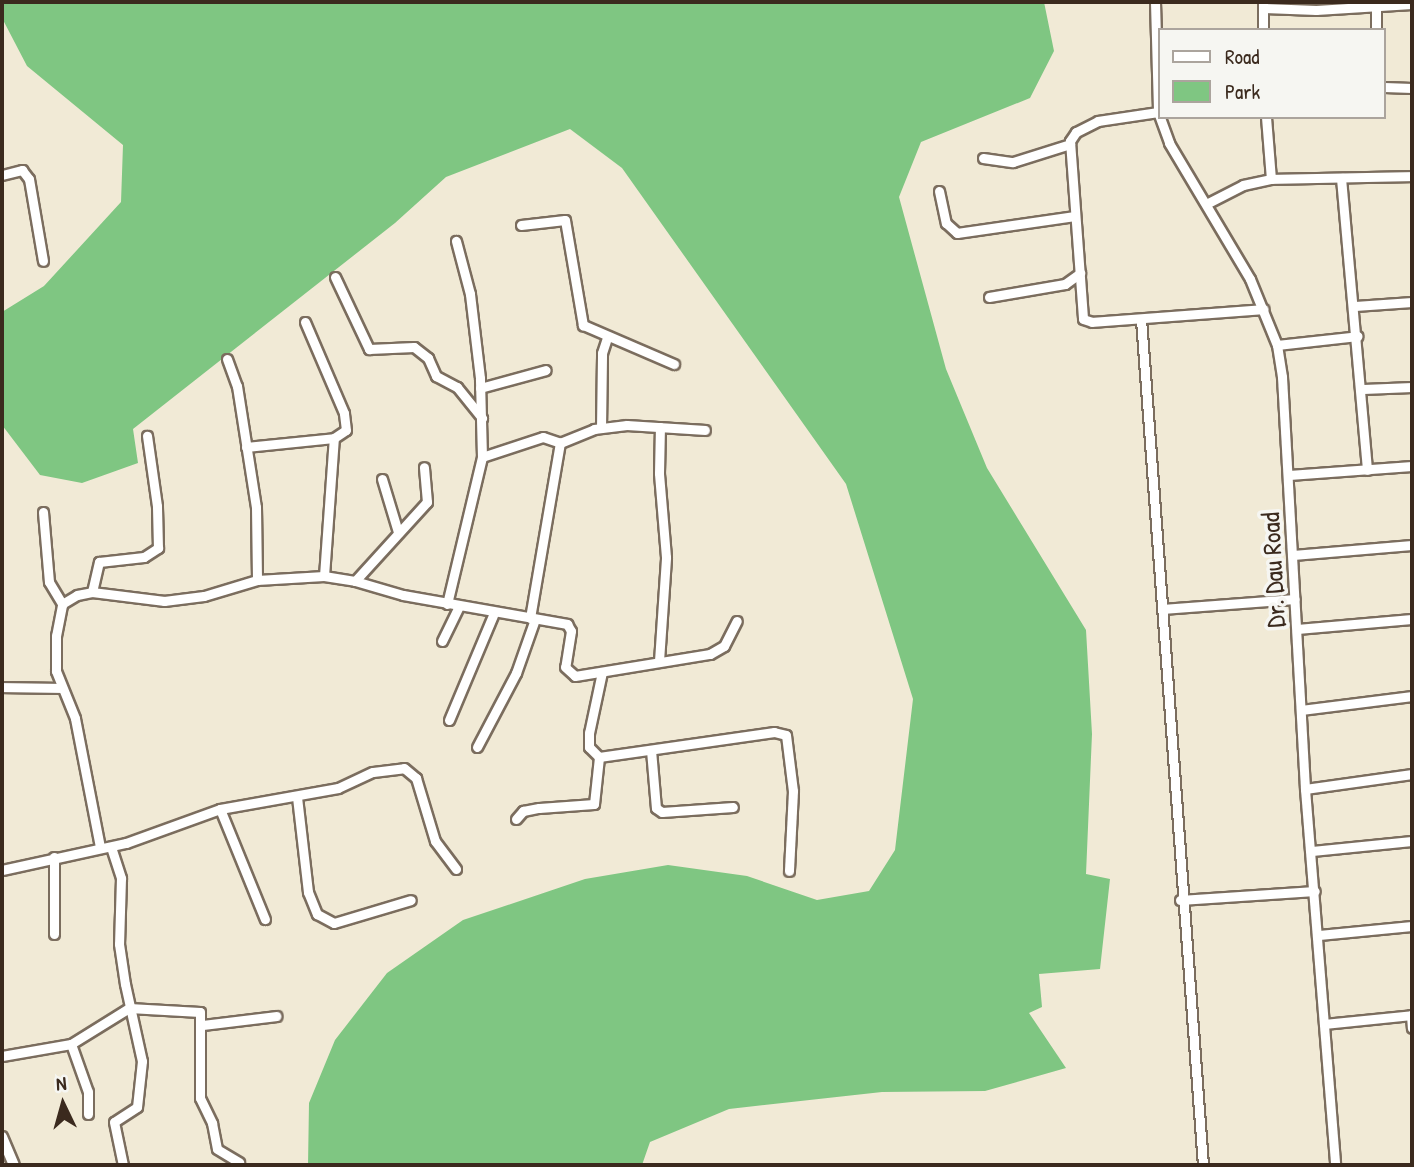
<!DOCTYPE html>
<html>
<head>
<meta charset="utf-8">
<style>
  body { margin:0 }
  #map { position:relative; width:1414px; height:1167px; overflow:hidden; background:#f1ead6; font-family:"Patrick Hand",sans-serif }
  div>[style] { position:absolute }
  [style*='--x'] { left:calc(var(--x)*1px); top:calc(var(--y)*1px); width:calc(var(--w)*1px); rotate:calc(var(--a)*1deg) }
  .green>* { inset:0; background:#7fc682 }
  .stream>* { height:2.5px; margin:-1.25px; padding:0 1.25px; transform-origin:1.25px; border-radius:1.25px; background:#79aee7 }
  .roads { filter:drop-shadow(2px 0 #7b6d5e) drop-shadow(-2px 0 #7b6d5e) drop-shadow(0 2px #7b6d5e) drop-shadow(0 -2px #7b6d5e) }
  .minor>* { height:9px; margin:-4.5px; padding:0 4.5px; transform-origin:4.5px; border-radius:4.5px; background:#fff }
  .major>* { height:10px; margin:-5px; padding:0 5px; transform-origin:5px; border-radius:5px; background:#fff }
  span { translate:-50% -50%; white-space:nowrap; text-align:center; line-height:1.15; -webkit-text-stroke:7px #f6f6f2; paint-order:stroke }
  .street-label { font-size:26px; color:#3b2a1e }
  .frame { position:absolute; inset:0; border:4px solid #3b2a1e; pointer-events:none }
  .legend { position:absolute; left:1158px; top:28px; width:228px; height:91px; box-sizing:border-box; background:#f6f6f2; border:2px solid #aba49d; margin:0; padding:9px 12px; list-style:none; font-size:21px; color:#3b2a1e }
  .legend li { display:flex; align-items:center; gap:14px; height:35px }
  .legend b { width:35px; border:2px solid #aba49d }
  .north { position:absolute; left:28px; top:1069px; width:70px; height:70px; -webkit-text-stroke:5px #f6f6f2; paint-order:stroke; rotate:355deg; font-size:19px; font-weight:700; line-height:28px; text-align:center; color:#3b2a1e }
  .north::after { content:''; display:block; margin:auto; width:24px; height:32px; background:#3b2a1e; clip-path:polygon(50% 0,100% 100%,50% 72%,0 100%) }
</style>
</head>
<body>
<div id="map">
  <div class="green">
    <i style="clip-path:polygon(2px 2px,1044px 2px,1054px 51px,1030px 98px,921px 142px,899px 197px,946px 369px,987px 468px,1086px 630px,1092px 734px,1086px 874px,1110px 879px,1100px 969px,1039px 974px,1042px 1007px,1029px 1013px,1066px 1068px,985px 1091px,882px 1092px,729px 1109px,650px 1142px,642px 1165px,308px 1165px,309px 1103px,335px 1040px,387px 973px,463px 920px,585px 879px,668px 865px,747px 876px,817px 900px,869px 891px,895px 850px,913px 699px,846px 484px,622px 168px,570px 129px,446px 177px,395px 223px,133px 429px,138px 463px,82px 483px,40px 475px,2px 425px,2px 312px,44px 286px,121px 202px,123px 145px,27px 66px,2px 18px)"></i>
  </div>
  <div class="stream">
    <i style="--x:2;--y:1150;--w:16;--a:68"></i>
  </div>
  <div class="roads">
    <div class="minor">
      <i style="--x:1155;--y:2;--w:110;--a:88.4"></i>
      <i style="--x:1158;--y:112;--w:33;--a:70"></i>
      <i style="--x:1169;--y:143;--w:158;--a:59.2"></i>
      <i style="--x:1250;--y:279;--w:71;--a:67.8"></i>
      <i style="--x:1277;--y:345;--w:32;--a:81"></i>
      <i style="--x:1282;--y:377;--w:413;--a:86.8"></i>
      <i style="--x:1305;--y:789;--w:377;--a:85.4"></i>
      <i style="--x:1376;--y:5;--w:25;--a:90"></i>
      <i style="--x:1264;--y:8;--w:52;--a:2.2"></i>
      <i style="--x:1316;--y:10;--w:96;--a:-3.6"></i>
      <i style="--x:1263;--y:30;--w:27;--a:-90"></i>
      <i style="--x:1384;--y:87;--w:28;--a:2"></i>
      <i style="--x:1158;--y:112;--w:61;--a:171.5"></i>
      <i style="--x:1098;--y:121;--w:25;--a:153"></i>
      <i style="--x:1076;--y:132;--w:11;--a:124"></i>
      <i style="--x:1070;--y:141;--w:178;--a:85.8"></i>
      <i style="--x:1083;--y:319;--w:9;--a:18"></i>
      <i style="--x:1092;--y:322;--w:172;--a:-4.3"></i>
      <i style="--x:1266;--y:117;--w:62;--a:85.4"></i>
      <i style="--x:983;--y:158;--w:30;--a:8"></i>
      <i style="--x:1013;--y:162;--w:60;--a:-17.5"></i>
      <i style="--x:2;--y:175;--w:21;--a:-14"></i>
      <i style="--x:22;--y:170;--w:11;--a:52"></i>
      <i style="--x:29;--y:179;--w:83;--a:80.3"></i>
      <i style="--x:1341;--y:178;--w:293;--a:84.9"></i>
      <i style="--x:939;--y:191;--w:33;--a:78"></i>
      <i style="--x:946;--y:223;--w:15;--a:42"></i>
      <i style="--x:957;--y:233;--w:119;--a:-8.2"></i>
      <i style="--x:1208;--y:203;--w:39;--a:-27"></i>
      <i style="--x:1243;--y:185;--w:29;--a:-12"></i>
      <i style="--x:1271;--y:179;--w:141;--a:-1.2"></i>
      <i style="--x:521;--y:225;--w:44;--a:-6.5"></i>
      <i style="--x:565;--y:220;--w:107;--a:80.3"></i>
      <i style="--x:583;--y:325;--w:99;--a:23.2"></i>
      <i style="--x:335;--y:277;--w:80;--a:64.7"></i>
      <i style="--x:369;--y:349;--w:45;--a:-2.5"></i>
      <i style="--x:414;--y:347;--w:18;--a:38"></i>
      <i style="--x:428;--y:358;--w:20;--a:66"></i>
      <i style="--x:436;--y:376;--w:24;--a:28"></i>
      <i style="--x:457;--y:387;--w:40;--a:51"></i>
      <i style="--x:989;--y:297;--w:77;--a:-9.7"></i>
      <i style="--x:1065;--y:284;--w:19;--a:-36"></i>
      <i style="--x:1355;--y:306;--w:57;--a:-4"></i>
      <i style="--x:1141;--y:319;--w:848;--a:85.81"></i>
      <i style="--x:1277;--y:345;--w:81;--a:-6.3"></i>
      <i style="--x:227;--y:359;--w:29;--a:70"></i>
      <i style="--x:237;--y:386;--w:122;--a:81.1"></i>
      <i style="--x:256;--y:507;--w:73;--a:89.2"></i>
      <i style="--x:480;--y:388;--w:68;--a:-15.3"></i>
      <i style="--x:1363;--y:389;--w:49;--a:-2.3"></i>
      <i style="--x:601;--y:428;--w:75;--a:-89.2"></i>
      <i style="--x:602;--y:353;--w:16;--a:-72"></i>
      <i style="--x:246;--y:447;--w:88;--a:-5.8"></i>
      <i style="--x:334;--y:438;--w:14;--a:-34"></i>
      <i style="--x:346;--y:430;--w:17;--a:-97"></i>
      <i style="--x:344;--y:413;--w:99;--a:-113.2"></i>
      <i style="--x:482;--y:457;--w:64;--a:-18.2"></i>
      <i style="--x:543;--y:437;--w:18;--a:19"></i>
      <i style="--x:1289;--y:475;--w:123;--a:-4.2"></i>
      <i style="--x:382;--y:479;--w:55;--a:73.2"></i>
      <i style="--x:43;--y:512;--w:70;--a:85.1"></i>
      <i style="--x:49;--y:582;--w:26;--a:59"></i>
      <i style="--x:1293;--y:555;--w:119;--a:-4.8"></i>
      <i style="--x:324;--y:576;--w:138;--a:-85.9"></i>
      <i style="--x:355;--y:581;--w:107;--a:-47.7"></i>
      <i style="--x:427;--y:502;--w:35;--a:-95"></i>
      <i style="--x:92;--y:592;--w:31;--a:-77"></i>
      <i style="--x:99;--y:562;--w:45;--a:-6.3"></i>
      <i style="--x:144;--y:557;--w:17;--a:-33"></i>
      <i style="--x:158;--y:548;--w:42;--a:-91.4"></i>
      <i style="--x:157;--y:506;--w:71;--a:-98.1"></i>
      <i style="--x:447;--y:604;--w:151;--a:-76.6"></i>
      <i style="--x:482;--y:457;--w:79;--a:-91.5"></i>
      <i style="--x:480;--y:378;--w:85;--a:-96.8"></i>
      <i style="--x:470;--y:294;--w:55;--a:-104.8"></i>
      <i style="--x:1162;--y:609;--w:133;--a:-4.3"></i>
      <i style="--x:530;--y:618;--w:178;--a:-80.3"></i>
      <i style="--x:560;--y:443;--w:37;--a:-22"></i>
      <i style="--x:594;--y:429;--w:33;--a:-7"></i>
      <i style="--x:627;--y:425;--w:78;--a:3.7"></i>
      <i style="--x:1297;--y:629;--w:115;--a:-5"></i>
      <i style="--x:442;--y:641;--w:39;--a:-64"></i>
      <i style="--x:659;--y:661;--w:104;--a:-86.1"></i>
      <i style="--x:666;--y:557;--w:84;--a:-94.8"></i>
      <i style="--x:659;--y:473;--w:46;--a:-88.8"></i>
      <i style="--x:602;--y:672;--w:62;--a:102"></i>
      <i style="--x:589;--y:733;--w:14;--a:90"></i>
      <i style="--x:589;--y:747;--w:14;--a:45"></i>
      <i style="--x:599;--y:757;--w:177;--a:-8.1"></i>
      <i style="--x:774;--y:732;--w:12;--a:14"></i>
      <i style="--x:786;--y:735;--w:56;--a:82.9"></i>
      <i style="--x:793;--y:791;--w:80;--a:92.9"></i>
      <i style="--x:2;--y:687;--w:58;--a:1"></i>
      <i style="--x:1301;--y:710;--w:112;--a:-7.2"></i>
      <i style="--x:449;--y:720;--w:116;--a:-67.2"></i>
      <i style="--x:477;--y:747;--w:84;--a:-62.2"></i>
      <i style="--x:516;--y:673;--w:57;--a:-70.6"></i>
      <i style="--x:651;--y:750;--w:58;--a:85.1"></i>
      <i style="--x:656;--y:808;--w:7;--a:34"></i>
      <i style="--x:662;--y:812;--w:71;--a:-4"></i>
      <i style="--x:1305;--y:789;--w:108;--a:-8"></i>
      <i style="--x:297;--y:797;--w:96;--a:83.4"></i>
      <i style="--x:308;--y:892;--w:24;--a:68"></i>
      <i style="--x:317;--y:914;--w:19;--a:28"></i>
      <i style="--x:334;--y:923;--w:80;--a:-16.6"></i>
      <i style="--x:220;--y:809;--w:119;--a:67.8"></i>
      <i style="--x:516;--y:819;--w:11;--a:-49"></i>
      <i style="--x:523;--y:811;--w:16;--a:-11"></i>
      <i style="--x:539;--y:808;--w:55;--a:-4.2"></i>
      <i style="--x:594;--y:804;--w:47;--a:-83.9"></i>
      <i style="--x:100;--y:847;--w:131;--a:-101"></i>
      <i style="--x:75;--y:718;--w:51;--a:-112"></i>
      <i style="--x:56;--y:671;--w:35;--a:-90"></i>
      <i style="--x:56;--y:636;--w:33;--a:-79"></i>
      <i style="--x:62;--y:604;--w:17;--a:-31"></i>
      <i style="--x:77;--y:595;--w:15;--a:-11"></i>
      <i style="--x:92;--y:592;--w:73;--a:7.1"></i>
      <i style="--x:164;--y:601;--w:40;--a:-7.1"></i>
      <i style="--x:204;--y:596;--w:55;--a:-16.8"></i>
      <i style="--x:257;--y:580;--w:67;--a:-3.4"></i>
      <i style="--x:324;--y:576;--w:31;--a:9"></i>
      <i style="--x:355;--y:581;--w:50;--a:16.3"></i>
      <i style="--x:403;--y:595;--w:167;--a:10"></i>
      <i style="--x:567;--y:624;--w:8;--a:60"></i>
      <i style="--x:571;--y:631;--w:36;--a:99"></i>
      <i style="--x:565;--y:667;--w:13;--a:42"></i>
      <i style="--x:575;--y:676;--w:137;--a:-9.3"></i>
      <i style="--x:710;--y:654;--w:16;--a:-30"></i>
      <i style="--x:724;--y:646;--w:28;--a:-63"></i>
      <i style="--x:111;--y:847;--w:33;--a:72"></i>
      <i style="--x:121;--y:878;--w:66;--a:91.7"></i>
      <i style="--x:119;--y:944;--w:40;--a:81.5"></i>
      <i style="--x:125;--y:984;--w:79;--a:77.6"></i>
      <i style="--x:142;--y:1061;--w:46;--a:96.2"></i>
      <i style="--x:137;--y:1107;--w:27;--a:147"></i>
      <i style="--x:114;--y:1122;--w:44;--a:78.2"></i>
      <i style="--x:1312;--y:851;--w:100;--a:-5.7"></i>
      <i style="--x:2;--y:870;--w:127;--a:-12.3"></i>
      <i style="--x:126;--y:843;--w:100;--a:-19.9"></i>
      <i style="--x:220;--y:809;--w:120;--a:-10.1"></i>
      <i style="--x:338;--y:788;--w:38;--a:-25"></i>
      <i style="--x:373;--y:772;--w:31;--a:-7"></i>
      <i style="--x:404;--y:768;--w:16;--a:40"></i>
      <i style="--x:416;--y:778;--w:66;--a:73.2"></i>
      <i style="--x:435;--y:841;--w:35;--a:53"></i>
      <i style="--x:1180;--y:900;--w:135;--a:-3.8"></i>
      <i style="--x:54;--y:934;--w:77;--a:-90"></i>
      <i style="--x:1319;--y:935;--w:93;--a:-5.5"></i>
      <i style="--x:1411;--y:1015;--w:13;--a:86"></i>
      <i style="--x:1324;--y:1024;--w:88;--a:-5.8"></i>
      <i style="--x:203;--y:1025;--w:74;--a:-7"></i>
      <i style="--x:71;--y:1044;--w:51;--a:70.5"></i>
      <i style="--x:88;--y:1092;--w:22;--a:90"></i>
      <i style="--x:2;--y:1056;--w:70;--a:-9.9"></i>
      <i style="--x:71;--y:1044;--w:68;--a:-31.8"></i>
      <i style="--x:129;--y:1008;--w:71;--a:3.2"></i>
      <i style="--x:200;--y:1012;--w:86;--a:90"></i>
      <i style="--x:200;--y:1098;--w:28;--a:64"></i>
      <i style="--x:212;--y:1123;--w:26;--a:79"></i>
      <i style="--x:217;--y:1149;--w:26;--a:31"></i>
    </div>
    <div class="major">
      <i style="--x:2;--y:1137;--w:30;--a:67"></i>
    </div>
  </div>
  <div class="street-label">
    <span style="left:1273px;top:570px;rotate:-93deg">Dr. Dau Road</span>
  </div>
  <div class="frame"></div>
  <ul class="legend">
  <li><b style="height:9px;background:#fff"></b>Road</li>
  <li><b style="height:19px;background:#7fc682"></b>Park</li>
  </ul>
  <div class="north">N</div>
</div>
</body>
</html>
